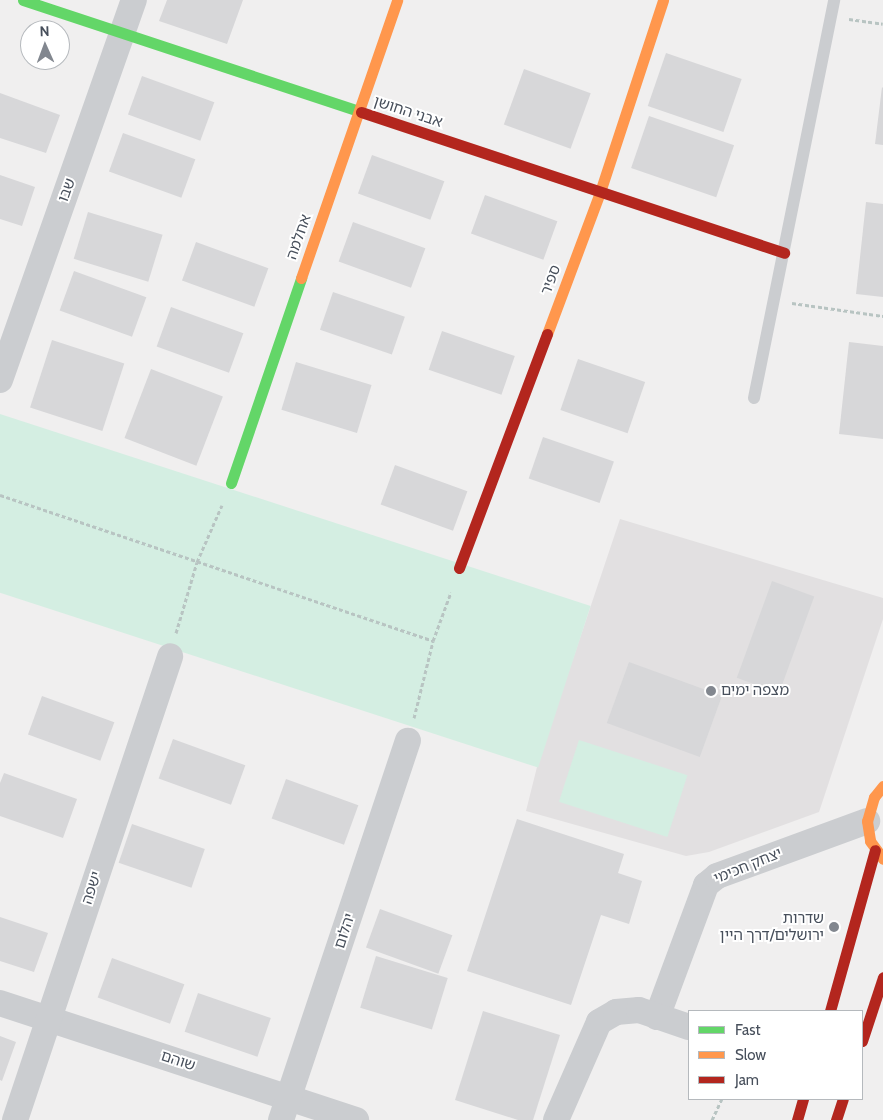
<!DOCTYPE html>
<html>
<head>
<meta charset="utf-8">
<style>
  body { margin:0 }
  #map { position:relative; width:883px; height:1120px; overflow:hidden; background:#f0efef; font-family:Cabin,"Noto Sans Hebrew",sans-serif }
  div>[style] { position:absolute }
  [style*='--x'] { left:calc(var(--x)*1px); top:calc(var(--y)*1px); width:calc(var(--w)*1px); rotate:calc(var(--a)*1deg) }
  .education>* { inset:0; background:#e2e0e1 }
  .green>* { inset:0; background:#d4eee2; transform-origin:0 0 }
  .building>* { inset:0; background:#d7d7d9; transform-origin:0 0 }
  .path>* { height:3px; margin-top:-1.5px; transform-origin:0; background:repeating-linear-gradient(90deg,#b8c4c2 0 4px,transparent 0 6.5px) }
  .lane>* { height:12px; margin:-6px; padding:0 6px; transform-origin:6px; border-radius:6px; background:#cbcdd0 }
  .street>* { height:26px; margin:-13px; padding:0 13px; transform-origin:13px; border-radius:13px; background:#cbcdd0 }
  .fast>* { height:11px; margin:-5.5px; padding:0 5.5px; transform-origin:5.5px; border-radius:5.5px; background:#63d668 }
  .slow>* { height:11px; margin:-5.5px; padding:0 5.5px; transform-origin:5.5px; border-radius:5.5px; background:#ff974d }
  .jam>* { height:11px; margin:-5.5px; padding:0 5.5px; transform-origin:5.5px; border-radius:5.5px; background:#b3261e }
  .dots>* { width:14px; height:14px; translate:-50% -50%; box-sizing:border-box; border:2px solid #fff; border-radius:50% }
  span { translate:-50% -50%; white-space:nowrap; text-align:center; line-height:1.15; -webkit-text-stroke:4px #fff; paint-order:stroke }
  .street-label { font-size:15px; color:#474f5b }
  .poi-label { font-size:15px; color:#474f5b }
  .left { translate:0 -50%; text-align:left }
  .right { translate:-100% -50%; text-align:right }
  .legend { position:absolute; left:688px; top:1010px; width:175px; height:90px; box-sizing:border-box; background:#fff; border:1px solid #b5b9bd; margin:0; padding:6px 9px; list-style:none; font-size:15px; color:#474f5b }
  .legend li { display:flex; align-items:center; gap:10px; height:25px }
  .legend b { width:25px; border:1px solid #b5b9bd }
  .north { position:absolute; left:20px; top:20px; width:50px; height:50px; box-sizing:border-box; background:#fff; border:1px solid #b5b9bd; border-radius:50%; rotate:358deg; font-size:14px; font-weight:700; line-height:20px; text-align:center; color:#474f5b }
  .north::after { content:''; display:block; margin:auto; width:18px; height:22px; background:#82878f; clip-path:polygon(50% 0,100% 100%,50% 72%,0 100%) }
</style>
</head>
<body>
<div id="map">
  <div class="education">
    <i style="clip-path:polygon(620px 519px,883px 598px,883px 619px,819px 812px,709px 852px,686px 856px,526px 811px,538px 763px)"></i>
  </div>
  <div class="green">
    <i style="left:0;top:414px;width:621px;height:170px;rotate:18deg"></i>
    <i style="left:579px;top:740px;width:114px;height:65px;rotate:18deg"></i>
  </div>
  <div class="building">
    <i style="clip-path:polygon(167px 0,243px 0,227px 44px,159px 21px)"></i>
    <i style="left:666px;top:53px;width:80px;height:56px;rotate:19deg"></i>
    <i style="left:524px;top:69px;width:71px;height:59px;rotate:20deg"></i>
    <i style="left:142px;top:76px;width:77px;height:41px;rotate:20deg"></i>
    <i style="clip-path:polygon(882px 87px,883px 88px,883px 145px,875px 144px)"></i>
    <i style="clip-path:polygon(0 93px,60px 115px,46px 153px,0 138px)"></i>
    <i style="left:649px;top:116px;width:90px;height:55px;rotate:19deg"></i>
    <i style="left:123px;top:133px;width:77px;height:41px;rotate:20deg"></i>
    <i style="left:372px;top:155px;width:77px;height:41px;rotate:20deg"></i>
    <i style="clip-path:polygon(0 175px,35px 187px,22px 226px,0 219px)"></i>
    <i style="left:485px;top:195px;width:77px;height:41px;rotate:20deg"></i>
    <i style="clip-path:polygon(866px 202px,883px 204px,883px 297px,856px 294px)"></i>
    <i style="left:88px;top:212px;width:78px;height:49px;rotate:17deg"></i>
    <i style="left:353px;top:222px;width:77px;height:42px;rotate:20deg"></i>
    <i style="left:196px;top:242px;width:77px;height:41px;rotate:20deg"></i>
    <i style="left:74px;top:271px;width:77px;height:42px;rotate:20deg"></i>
    <i style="left:333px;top:292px;width:76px;height:40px;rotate:19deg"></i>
    <i style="left:171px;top:307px;width:77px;height:42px;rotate:20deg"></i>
    <i style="left:442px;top:331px;width:77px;height:41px;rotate:19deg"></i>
    <i style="left:52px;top:340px;width:76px;height:71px;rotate:18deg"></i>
    <i style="clip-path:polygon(849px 342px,883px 346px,883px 439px,839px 434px)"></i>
    <i style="left:578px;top:359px;width:71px;height:54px;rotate:19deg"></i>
    <i style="left:296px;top:362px;width:79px;height:50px;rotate:17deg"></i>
    <i style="left:151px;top:369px;width:77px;height:74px;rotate:21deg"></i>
    <i style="left:543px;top:437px;width:75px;height:44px;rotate:19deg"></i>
    <i style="left:395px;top:465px;width:77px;height:42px;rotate:20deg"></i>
    <i style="left:772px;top:581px;width:45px;height:103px;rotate:20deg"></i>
    <i style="left:629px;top:662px;width:99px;height:65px;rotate:20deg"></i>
    <i style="left:42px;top:696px;width:77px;height:41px;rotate:20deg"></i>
    <i style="left:173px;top:739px;width:77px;height:42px;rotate:20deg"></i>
    <i style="clip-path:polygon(4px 773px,77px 799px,63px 838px,0 816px,0 783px)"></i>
    <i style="left:286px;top:779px;width:77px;height:42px;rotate:20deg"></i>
    <i style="clip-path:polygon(517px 819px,624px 854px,618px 873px,642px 881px,629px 924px,601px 915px,571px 1005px,467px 971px)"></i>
    <i style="left:132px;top:824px;width:77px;height:41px;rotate:19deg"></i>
    <i style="left:380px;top:909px;width:77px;height:41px;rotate:20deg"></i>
    <i style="clip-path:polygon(0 917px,48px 933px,34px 972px,0 961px)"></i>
    <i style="left:376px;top:956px;width:75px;height:54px;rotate:17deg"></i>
    <i style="left:112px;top:958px;width:77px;height:42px;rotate:20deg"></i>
    <i style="left:198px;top:993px;width:77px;height:41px;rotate:19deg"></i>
    <i style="clip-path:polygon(483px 1011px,560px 1035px,533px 1120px,518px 1120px,455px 1100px)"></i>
    <i style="clip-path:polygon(0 1036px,16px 1042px,2px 1081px,0 1080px)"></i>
  </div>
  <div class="path">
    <i style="--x:849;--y:19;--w:34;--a:8"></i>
    <i style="--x:792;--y:303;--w:92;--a:8.1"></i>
    <i style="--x:0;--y:495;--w:457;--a:18.6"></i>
    <i style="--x:176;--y:633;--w:74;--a:-73.5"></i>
    <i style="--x:197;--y:562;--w:62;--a:-66.3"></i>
    <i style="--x:414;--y:718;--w:79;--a:-76.1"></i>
    <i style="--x:433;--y:641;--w:52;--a:-69.8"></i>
    <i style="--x:712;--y:1120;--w:23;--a:-65"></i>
  </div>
  <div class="lane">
    <i style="--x:754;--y:398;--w:406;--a:-78.6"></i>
  </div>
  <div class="street">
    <i style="--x:0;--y:380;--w:403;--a:-70.6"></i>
    <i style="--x:0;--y:1003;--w:375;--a:18.2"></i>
    <i style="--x:657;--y:1017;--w:141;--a:-69.6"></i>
    <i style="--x:706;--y:885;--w:14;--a:-39"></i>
    <i style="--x:717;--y:876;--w:160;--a:-20.1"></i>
    <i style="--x:15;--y:1120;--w:489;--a:-71.5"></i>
    <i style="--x:281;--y:1120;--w:400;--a:-71.5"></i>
    <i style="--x:556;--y:1120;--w:107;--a:-66.3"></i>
    <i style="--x:599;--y:1022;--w:20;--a:-30"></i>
    <i style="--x:616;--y:1012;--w:23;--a:-5"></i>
    <i style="--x:639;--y:1010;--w:53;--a:18.8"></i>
  </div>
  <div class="fast">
    <i style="--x:23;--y:0;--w:356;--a:18.3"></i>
    <i style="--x:231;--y:483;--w:217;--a:-71.1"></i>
  </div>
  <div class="slow">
    <i style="--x:301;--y:278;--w:294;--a:-70.9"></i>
    <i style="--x:547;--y:334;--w:152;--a:-69.5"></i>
    <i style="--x:600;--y:192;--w:202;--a:-71.8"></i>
    <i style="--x:883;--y:786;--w:14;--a:129"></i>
    <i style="--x:874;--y:797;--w:25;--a:106"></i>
    <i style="--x:867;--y:821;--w:20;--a:81"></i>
    <i style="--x:870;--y:841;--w:22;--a:54"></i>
  </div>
  <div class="jam">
    <i style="--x:361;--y:112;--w:446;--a:18.4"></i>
    <i style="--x:459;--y:568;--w:250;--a:-69.4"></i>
    <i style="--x:830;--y:1011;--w:167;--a:-74.4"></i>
    <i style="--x:862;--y:1041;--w:67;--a:-71.8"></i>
    <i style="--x:797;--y:1120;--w:22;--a:-74"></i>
    <i style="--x:836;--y:1120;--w:22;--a:-72"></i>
  </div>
  <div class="dots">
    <i style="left:711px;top:691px;background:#82878f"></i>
    <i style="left:834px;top:927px;background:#82878f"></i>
  </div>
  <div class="street-label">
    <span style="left:408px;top:112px;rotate:18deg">אבני החושן</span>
    <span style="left:67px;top:190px;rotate:-70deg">שבו</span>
    <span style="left:299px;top:237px;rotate:-71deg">אחלמה</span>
    <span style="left:551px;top:280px;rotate:-69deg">ספיר</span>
    <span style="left:748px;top:866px;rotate:-22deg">יצחק חכימי</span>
    <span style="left:92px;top:888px;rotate:-72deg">ישפה</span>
    <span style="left:345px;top:931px;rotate:-72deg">יהלום</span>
    <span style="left:178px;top:1061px;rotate:18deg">שוהם</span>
  </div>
  <div class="poi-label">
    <span class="left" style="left:721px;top:691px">מצפה ימים</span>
    <span class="right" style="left:824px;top:927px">שדרות<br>ירושלים/דרך היין</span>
  </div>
  <ul class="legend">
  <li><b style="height:6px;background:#63d668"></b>Fast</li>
  <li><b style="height:6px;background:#ff974d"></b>Slow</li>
  <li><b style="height:6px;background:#b3261e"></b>Jam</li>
  </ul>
  <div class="north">N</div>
</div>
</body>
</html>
